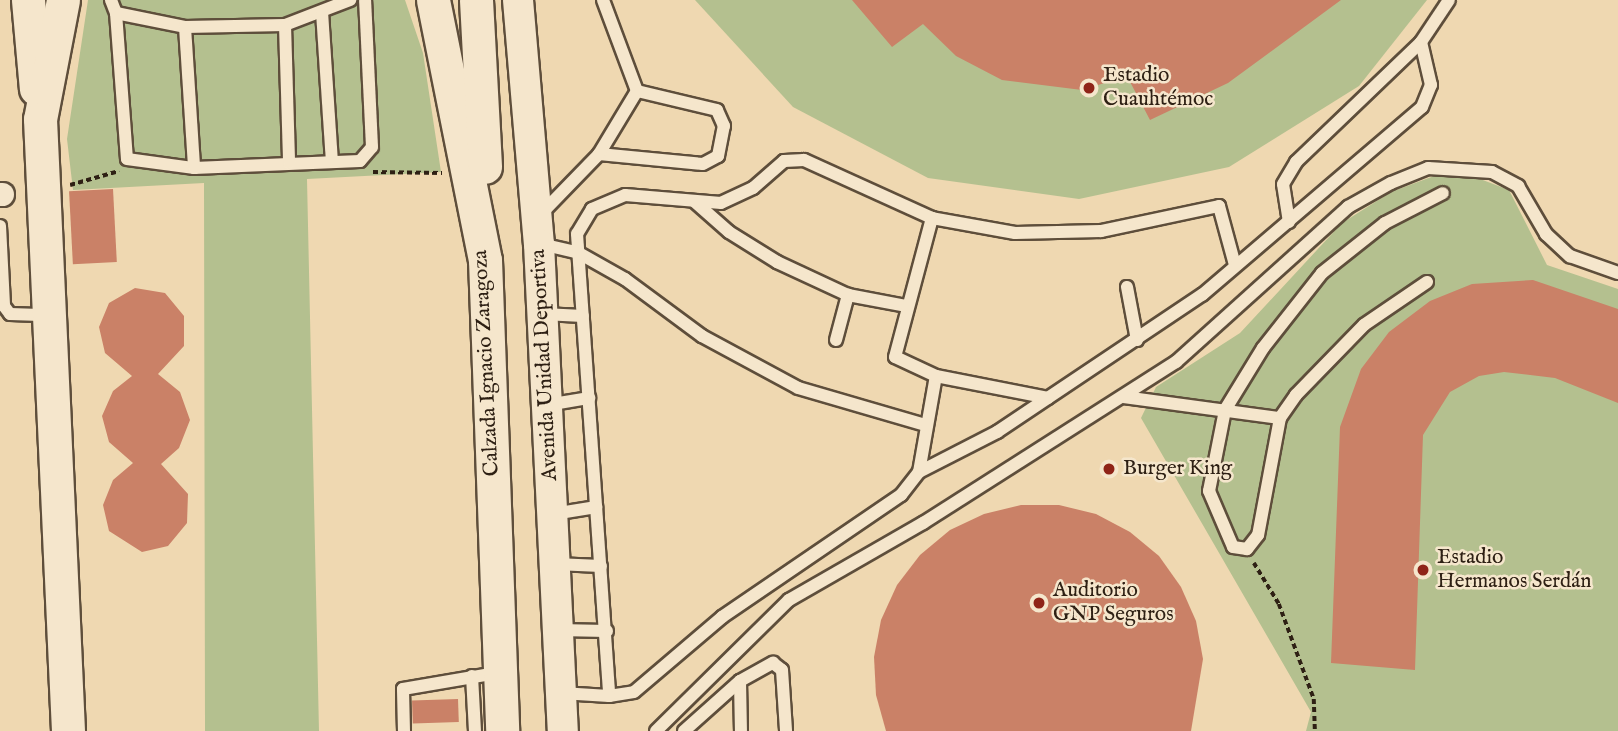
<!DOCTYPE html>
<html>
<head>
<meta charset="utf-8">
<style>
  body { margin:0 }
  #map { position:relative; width:1618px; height:731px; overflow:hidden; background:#efd8b1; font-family:"IM FELL English",serif }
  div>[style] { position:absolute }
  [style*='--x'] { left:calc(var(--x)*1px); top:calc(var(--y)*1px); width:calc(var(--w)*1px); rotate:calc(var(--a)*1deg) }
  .green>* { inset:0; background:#b4c08f }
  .building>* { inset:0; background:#ca8167; transform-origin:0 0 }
  .path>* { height:3.5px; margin-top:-1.75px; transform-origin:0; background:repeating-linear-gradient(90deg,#2e2014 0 5px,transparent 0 8.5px) }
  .roads { filter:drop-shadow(2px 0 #5e4e3b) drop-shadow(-2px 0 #5e4e3b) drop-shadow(0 2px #5e4e3b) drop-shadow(0 -2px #5e4e3b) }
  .service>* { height:12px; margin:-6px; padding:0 6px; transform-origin:6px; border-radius:6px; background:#f5e6cc }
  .minor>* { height:23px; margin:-11.5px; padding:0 11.5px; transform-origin:11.5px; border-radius:11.5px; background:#f5e6cc }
  .tertiary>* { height:30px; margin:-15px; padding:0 15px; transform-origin:15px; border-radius:15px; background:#f5e6cc }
  .secondary>* { height:33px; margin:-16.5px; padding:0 16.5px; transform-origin:16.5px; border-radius:16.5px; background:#f5e6cc }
  .dots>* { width:19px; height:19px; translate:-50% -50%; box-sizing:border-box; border:4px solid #f5e6cc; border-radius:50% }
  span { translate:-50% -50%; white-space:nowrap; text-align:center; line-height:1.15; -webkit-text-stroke:5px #f5e6cc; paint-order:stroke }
  .poi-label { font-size:21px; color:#2e2014 }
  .left { translate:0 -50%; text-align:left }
  .street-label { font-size:21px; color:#2e2014 }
</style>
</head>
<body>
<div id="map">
  <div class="green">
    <i style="clip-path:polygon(88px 0,405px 0,423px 53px,441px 172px,307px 179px,319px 731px,205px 731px,204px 183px,73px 190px,67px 139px)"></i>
    <i style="clip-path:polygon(695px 0,1427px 0,1359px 86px,1229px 167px,1079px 199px,928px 178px,793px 107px)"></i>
    <i style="clip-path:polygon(1442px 173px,1467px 174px,1509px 190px,1547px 265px,1618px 289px,1618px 731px,1306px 731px,1311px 712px,1141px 418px,1156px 387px,1240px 333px,1342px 223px,1391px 192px)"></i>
  </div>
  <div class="building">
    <i style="clip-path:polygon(852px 0,1341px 0,1228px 83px,1150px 120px,1127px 76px,1082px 90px,1002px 80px,956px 56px,923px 24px,892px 47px)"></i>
    <i style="left:113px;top:189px;width:73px;height:44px;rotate:87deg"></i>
    <i style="clip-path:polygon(1533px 280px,1618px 309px,1618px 403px,1555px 378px,1504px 372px,1479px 376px,1450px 392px,1423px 435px,1415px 670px,1331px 663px,1340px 427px,1361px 369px,1389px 332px,1430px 301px,1472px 284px)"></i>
    <i style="clip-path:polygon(135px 288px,165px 293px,184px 316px,184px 346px,158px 374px,180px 392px,190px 420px,179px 448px,161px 464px,188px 494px,187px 523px,168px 546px,142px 552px,109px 531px,103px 505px,113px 480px,133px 463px,109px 442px,102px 416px,113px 391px,132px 376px,105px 353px,99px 327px,109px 303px)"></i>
    <i style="clip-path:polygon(1021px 505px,1059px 505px,1096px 514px,1130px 532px,1159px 556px,1181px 587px,1196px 621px,1203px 659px,1191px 731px,886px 731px,876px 695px,874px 657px,881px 620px,897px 585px,920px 555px,950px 530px,984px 514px)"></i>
    <i style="left:458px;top:699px;width:23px;height:46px;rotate:88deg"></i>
  </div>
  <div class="path">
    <i style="--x:373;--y:172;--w:69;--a:0.8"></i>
    <i style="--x:70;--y:185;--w:51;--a:-15.9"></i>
    <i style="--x:1254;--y:563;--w:48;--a:58.6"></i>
    <i style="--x:1279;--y:604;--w:101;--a:69.8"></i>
    <i style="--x:1314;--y:699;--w:32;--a:88"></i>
  </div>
  <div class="roads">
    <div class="service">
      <i style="--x:111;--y:0;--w:14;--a:69"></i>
      <i style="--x:116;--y:13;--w:70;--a:11.5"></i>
      <i style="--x:185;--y:27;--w:100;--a:-1.1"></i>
      <i style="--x:285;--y:25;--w:70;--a:-21"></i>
      <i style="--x:322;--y:12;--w:150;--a:86.2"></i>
      <i style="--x:116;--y:13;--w:146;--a:85.7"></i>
      <i style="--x:127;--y:159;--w:68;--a:7.7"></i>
      <i style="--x:194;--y:168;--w:166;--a:-2.4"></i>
      <i style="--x:360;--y:161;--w:18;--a:-49"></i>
      <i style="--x:372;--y:147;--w:147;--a:-92.7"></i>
      <i style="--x:285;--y:25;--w:138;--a:88.3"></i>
      <i style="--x:185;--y:27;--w:141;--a:86.3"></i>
      <i style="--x:599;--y:154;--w:104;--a:5.5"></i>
      <i style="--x:703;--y:164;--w:17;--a:-28"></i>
      <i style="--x:718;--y:156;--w:31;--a:-79"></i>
      <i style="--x:724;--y:126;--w:17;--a:-114"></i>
      <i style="--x:717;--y:110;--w:82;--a:-166.6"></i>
      <i style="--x:695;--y:202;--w:45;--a:41.4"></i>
      <i style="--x:729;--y:232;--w:57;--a:32"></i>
      <i style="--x:777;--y:262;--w:78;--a:24.9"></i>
      <i style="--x:848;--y:295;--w:60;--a:10.6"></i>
      <i style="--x:538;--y:217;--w:88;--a:-45.9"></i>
      <i style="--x:599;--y:154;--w:74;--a:-58.9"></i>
      <i style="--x:637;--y:91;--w:97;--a:-110.5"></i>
      <i style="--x:1289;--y:222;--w:38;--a:-99"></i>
      <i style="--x:1283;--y:184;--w:26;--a:-59"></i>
      <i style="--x:1296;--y:162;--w:173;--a:-43.8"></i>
      <i style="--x:1421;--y:42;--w:50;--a:-56.3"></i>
      <i style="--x:0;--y:226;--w:80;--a:87.1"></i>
      <i style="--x:4;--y:306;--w:10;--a:53"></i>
      <i style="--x:10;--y:314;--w:38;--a:2"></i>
      <i style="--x:541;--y:244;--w:37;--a:13"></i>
      <i style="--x:577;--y:252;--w:55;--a:29.4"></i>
      <i style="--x:625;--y:279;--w:96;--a:36.5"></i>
      <i style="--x:702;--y:336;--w:109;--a:28.4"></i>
      <i style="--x:798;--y:388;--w:132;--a:16.2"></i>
      <i style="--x:1235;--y:265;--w:61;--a:-105.2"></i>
      <i style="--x:1219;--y:206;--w:121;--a:168"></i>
      <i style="--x:1101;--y:231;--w:86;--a:178.7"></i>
      <i style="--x:1015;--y:233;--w:84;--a:-169.8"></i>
      <i style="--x:932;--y:218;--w:141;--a:-155.6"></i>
      <i style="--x:804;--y:160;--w:20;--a:177"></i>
      <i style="--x:784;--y:161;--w:41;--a:138.9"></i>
      <i style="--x:753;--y:188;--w:35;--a:155"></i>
      <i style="--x:721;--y:203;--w:96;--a:-175.2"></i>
      <i style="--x:625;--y:195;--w:36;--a:157"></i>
      <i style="--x:592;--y:209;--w:29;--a:121"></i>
      <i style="--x:577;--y:234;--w:463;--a:86"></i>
      <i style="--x:609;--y:696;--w:25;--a:-9"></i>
      <i style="--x:634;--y:692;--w:116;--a:-40.4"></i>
      <i style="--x:722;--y:617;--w:217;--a:-34.3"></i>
      <i style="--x:901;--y:495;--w:29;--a:-52"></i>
      <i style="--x:919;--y:472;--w:88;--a:-27.1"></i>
      <i style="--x:997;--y:432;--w:247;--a:-33.8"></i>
      <i style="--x:1202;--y:295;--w:289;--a:-40.5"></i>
      <i style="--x:1422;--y:107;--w:24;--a:-68"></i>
      <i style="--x:1431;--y:85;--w:44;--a:-103.1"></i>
      <i style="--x:1427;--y:282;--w:76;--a:145.7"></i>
      <i style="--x:1364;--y:325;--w:98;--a:134.2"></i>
      <i style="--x:1296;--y:395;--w:28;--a:125"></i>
      <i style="--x:1280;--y:418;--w:119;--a:100.6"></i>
      <i style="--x:1258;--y:535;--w:18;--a:128"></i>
      <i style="--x:1247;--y:549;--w:14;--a:-172"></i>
      <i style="--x:1233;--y:547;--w:61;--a:-113.2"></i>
      <i style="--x:1209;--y:491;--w:83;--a:-78.8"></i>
      <i style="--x:1225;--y:410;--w:73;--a:-58.5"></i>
      <i style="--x:1263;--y:348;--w:95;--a:-51.8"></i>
      <i style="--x:1322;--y:273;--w:80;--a:-38.4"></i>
      <i style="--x:1385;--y:223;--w:65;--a:-27.3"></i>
      <i style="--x:1127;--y:287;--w:54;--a:79.3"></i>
      <i style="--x:543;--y:314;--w:40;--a:2.9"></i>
      <i style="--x:836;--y:340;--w:47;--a:-75.1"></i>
      <i style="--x:936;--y:376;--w:114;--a:11.1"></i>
      <i style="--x:1124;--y:397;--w:157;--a:7.7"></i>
      <i style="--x:547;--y:405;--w:43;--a:-9.5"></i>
      <i style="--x:919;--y:472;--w:97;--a:-80"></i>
      <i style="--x:936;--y:376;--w:45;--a:-155.1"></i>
      <i style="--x:895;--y:357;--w:144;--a:-75.1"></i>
      <i style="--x:553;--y:514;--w:44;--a:-9.2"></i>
      <i style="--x:555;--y:564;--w:46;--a:2.5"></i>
      <i style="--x:558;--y:630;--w:49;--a:1.2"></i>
      <i style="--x:472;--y:676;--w:55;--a:86.9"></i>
      <i style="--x:740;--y:681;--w:50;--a:88.9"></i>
      <i style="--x:561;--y:693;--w:48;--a:3.6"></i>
      <i style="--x:404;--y:731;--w:42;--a:-91.4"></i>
      <i style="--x:403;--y:689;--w:95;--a:-9.7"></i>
      <i style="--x:656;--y:731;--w:187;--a:-44.6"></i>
      <i style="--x:789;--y:600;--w:155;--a:-29.9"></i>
      <i style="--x:923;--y:523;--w:300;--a:-32.5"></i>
      <i style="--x:1176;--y:362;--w:232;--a:-42"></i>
      <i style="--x:1348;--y:207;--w:49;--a:-29.2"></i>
      <i style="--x:1391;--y:183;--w:40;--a:-22"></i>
      <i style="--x:1428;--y:168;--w:64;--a:3.6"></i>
      <i style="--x:1492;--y:172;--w:30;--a:28"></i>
      <i style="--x:1518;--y:186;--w:56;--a:59.7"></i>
      <i style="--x:1546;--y:234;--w:33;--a:43"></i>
      <i style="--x:1570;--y:256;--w:51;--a:19.5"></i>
      <i style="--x:684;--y:731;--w:75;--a:-41.8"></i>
      <i style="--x:740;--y:681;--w:38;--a:-29"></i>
      <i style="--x:773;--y:663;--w:11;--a:38"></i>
      <i style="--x:782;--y:670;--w:61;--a:86.2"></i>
    </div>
    <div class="minor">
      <i style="--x:0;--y:194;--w:2;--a:0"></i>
    </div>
    <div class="tertiary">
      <i style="--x:518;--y:0;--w:245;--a:85.1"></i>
      <i style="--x:539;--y:244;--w:488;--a:87.2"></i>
    </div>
    <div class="secondary">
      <i style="--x:28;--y:0;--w:89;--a:84.9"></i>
      <i style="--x:63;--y:0;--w:121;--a:100.9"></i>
      <i style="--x:40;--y:119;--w:613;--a:87.38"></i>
      <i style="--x:433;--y:0;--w:265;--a:78.7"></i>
      <i style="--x:485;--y:260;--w:471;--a:87.9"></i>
      <i style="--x:476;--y:0;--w:167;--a:86.9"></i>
    </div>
  </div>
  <div class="dots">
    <i style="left:1089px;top:88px;background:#8f2418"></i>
    <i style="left:1109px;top:469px;background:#8f2418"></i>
    <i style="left:1423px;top:570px;background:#8f2418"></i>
    <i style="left:1039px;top:603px;background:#8f2418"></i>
  </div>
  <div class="poi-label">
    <span class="left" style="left:1103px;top:88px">Estadio<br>Cuauhtémoc</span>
    <span class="left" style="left:1123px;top:469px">Burger King</span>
    <span class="left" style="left:1437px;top:570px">Estadio<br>Hermanos Serdán</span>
    <span class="left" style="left:1053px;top:603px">Auditorio<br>GNP Seguros</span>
  </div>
  <div class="street-label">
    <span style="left:487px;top:363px;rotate:-93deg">Calzada Ignacio Zaragoza</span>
    <span style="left:545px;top:365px;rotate:-93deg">Avenida Unidad Deportiva</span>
  </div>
</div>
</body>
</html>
